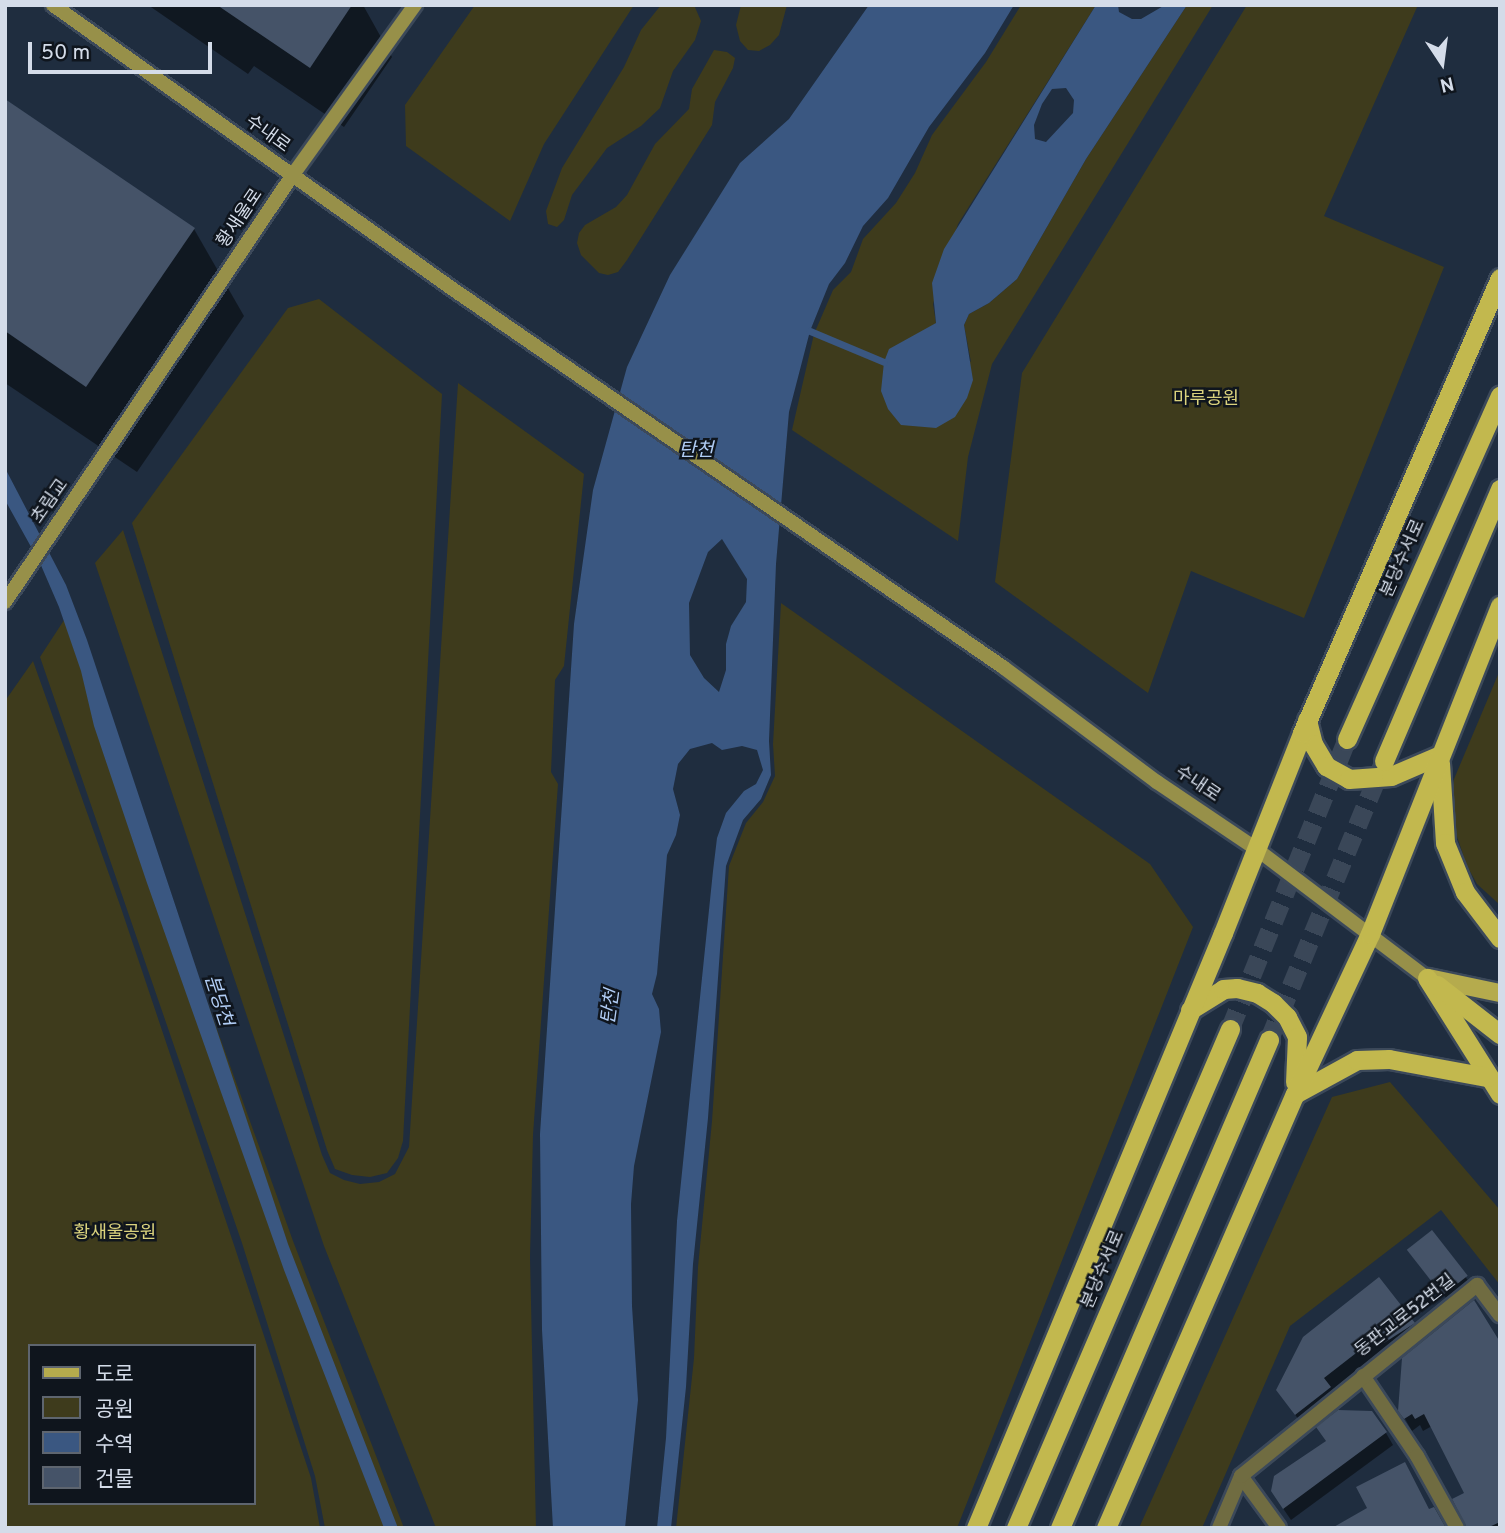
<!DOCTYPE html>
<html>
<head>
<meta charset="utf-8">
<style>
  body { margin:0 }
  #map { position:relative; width:1505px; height:1533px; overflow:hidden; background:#1f2d3f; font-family:Overpass,"Noto Sans KR",sans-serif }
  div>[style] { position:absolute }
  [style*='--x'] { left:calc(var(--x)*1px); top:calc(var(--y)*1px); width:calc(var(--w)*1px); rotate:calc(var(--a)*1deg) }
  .green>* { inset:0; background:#3e3b1c }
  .water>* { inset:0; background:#3a5781 }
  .shadow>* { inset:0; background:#0007; transform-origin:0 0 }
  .stream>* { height:7px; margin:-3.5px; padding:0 3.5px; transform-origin:3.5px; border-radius:3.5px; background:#3a5781 }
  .building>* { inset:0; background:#455368; transform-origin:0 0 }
  .trunk-tunnel>* { height:19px; margin-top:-9.5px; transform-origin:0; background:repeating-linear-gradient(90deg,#3a4758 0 19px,transparent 0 29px) }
  .roads { filter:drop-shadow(2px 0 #3c495a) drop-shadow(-2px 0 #3c495a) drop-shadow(0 2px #3c495a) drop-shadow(0 -2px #3c495a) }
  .minor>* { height:14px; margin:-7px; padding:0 7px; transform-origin:7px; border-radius:7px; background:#706c41 }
  .secondary>* { height:14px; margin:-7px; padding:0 7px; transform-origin:7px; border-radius:7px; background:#979049 }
  .primary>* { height:18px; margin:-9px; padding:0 9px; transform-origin:9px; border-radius:9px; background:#b5ab4d }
  .trunk>* { height:19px; margin:-9.5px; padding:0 9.5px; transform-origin:9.5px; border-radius:9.5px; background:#c2b84e }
  span { translate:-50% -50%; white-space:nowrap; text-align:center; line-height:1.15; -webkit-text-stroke:5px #0f151d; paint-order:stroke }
  .street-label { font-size:18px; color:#d4dce9 }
  .park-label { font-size:18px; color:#dad27d }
  .water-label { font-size:19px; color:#b1cdf5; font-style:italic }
  .frame { position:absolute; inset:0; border:7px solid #d4dce9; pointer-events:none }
  .legend { position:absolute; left:28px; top:1344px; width:228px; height:161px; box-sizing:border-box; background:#0f151d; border:2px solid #5e656f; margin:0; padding:9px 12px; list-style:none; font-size:21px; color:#d4dce9 }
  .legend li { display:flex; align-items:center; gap:14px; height:35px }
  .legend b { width:35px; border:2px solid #5e656f }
  .north { position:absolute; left:1407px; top:28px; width:70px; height:70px; -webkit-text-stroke:5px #0f151d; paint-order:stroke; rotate:167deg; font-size:19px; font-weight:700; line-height:28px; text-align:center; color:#d4dce9 }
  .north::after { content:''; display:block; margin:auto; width:24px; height:32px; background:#d4dce9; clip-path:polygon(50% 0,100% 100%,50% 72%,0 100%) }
  .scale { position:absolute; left:28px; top:42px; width:184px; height:32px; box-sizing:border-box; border:4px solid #d4dce9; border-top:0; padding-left:9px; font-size:21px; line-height:24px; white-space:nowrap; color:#d4dce9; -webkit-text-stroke:5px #0f151d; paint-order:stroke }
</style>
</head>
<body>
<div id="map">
  <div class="green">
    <i style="clip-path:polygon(475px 5px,634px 5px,544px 144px,510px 221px,406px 146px,405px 105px)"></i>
    <i style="clip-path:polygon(661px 5px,694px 5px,701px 21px,695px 40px,673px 71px,660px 108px,641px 126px,607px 148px,572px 195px,564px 220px,557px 227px,548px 224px,546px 211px,562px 168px,624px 67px,641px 30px)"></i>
    <i style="clip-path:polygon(741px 5px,787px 5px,779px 35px,770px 45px,759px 51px,748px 50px,740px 41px,736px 25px)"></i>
    <i style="clip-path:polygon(1021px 5px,1096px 5px,958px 224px,933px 304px,936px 323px,925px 332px,971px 362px,964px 325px,969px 314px,989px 303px,1017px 279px,1086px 159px,1187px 5px,1213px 5px,992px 364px,968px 457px,958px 541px,792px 430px,814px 334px,833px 290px,851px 272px,863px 239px,896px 203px,915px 173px,932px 135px,986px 62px)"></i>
    <i style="clip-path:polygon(1247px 5px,1418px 5px,1324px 216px,1444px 267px,1304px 618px,1191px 571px,1148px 693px,995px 582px,1022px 373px)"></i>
    <i style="clip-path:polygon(714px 50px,727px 52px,735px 58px,733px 68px,715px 102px,712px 125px,627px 260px,618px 272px,608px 275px,599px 273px,581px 255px,577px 243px,579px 233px,585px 225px,616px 207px,627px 195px,655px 144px,689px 109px,692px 89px)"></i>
    <i style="clip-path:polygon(319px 299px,442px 394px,403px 1141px,398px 1158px,387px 1173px,370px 1177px,352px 1175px,335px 1169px,327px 1150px,132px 523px,288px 308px)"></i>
    <i style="clip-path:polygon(458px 383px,584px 474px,564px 666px,555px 680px,551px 772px,558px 784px,533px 1135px,530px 1257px,536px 1528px,436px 1528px,324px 1246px,95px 563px,123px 530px,322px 1155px,330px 1173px,344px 1180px,360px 1184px,379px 1182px,395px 1174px,409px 1147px)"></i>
    <i style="clip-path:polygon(781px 603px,1150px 864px,1193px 927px,957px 1528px,676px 1528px,694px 1358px,698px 1267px,712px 1121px,729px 866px,746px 823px,763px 802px,775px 776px,773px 744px)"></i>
    <i style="clip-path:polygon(68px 614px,293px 1241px,404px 1528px,325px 1528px,315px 1476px,242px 1243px,40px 657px)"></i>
    <i style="clip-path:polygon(evenodd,33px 661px,120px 905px,234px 1245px,311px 1478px,320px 1528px,5px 1528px,5px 701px,33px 661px,30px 1346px,254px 1346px,254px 1503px,30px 1503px,30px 1346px)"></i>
    <i style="clip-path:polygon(1500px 670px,1500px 905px,1477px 884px,1467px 866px,1453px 825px,1451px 799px,1454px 779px)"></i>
    <i style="clip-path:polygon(1390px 1082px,1500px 1210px,1500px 1285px,1441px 1210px,1290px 1326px,1202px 1528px,1139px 1528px,1332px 1097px)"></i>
  </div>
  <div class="water">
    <i style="clip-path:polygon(evenodd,869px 5px,1014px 5px,985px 53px,929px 127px,888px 198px,863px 226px,845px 263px,829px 284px,810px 331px,789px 412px,776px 564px,769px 741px,771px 775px,761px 799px,743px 820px,726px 866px,708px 1118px,693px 1264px,686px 1387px,671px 1528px,657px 1528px,666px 1438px,677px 1221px,713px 871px,717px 838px,726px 813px,744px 791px,756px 784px,763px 770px,757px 750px,742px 746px,722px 750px,712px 743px,690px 749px,678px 764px,673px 789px,680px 815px,676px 835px,667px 855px,657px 974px,652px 994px,659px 1009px,661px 1032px,634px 1166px,631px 1204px,632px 1306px,638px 1400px,625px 1528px,553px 1528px,542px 1330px,540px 1134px,574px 624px,593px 490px,627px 367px,670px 275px,740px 163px,789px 119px,869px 5px,722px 539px,747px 579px,746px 602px,731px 626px,726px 644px,726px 670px,719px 692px,704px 678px,690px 655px,689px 603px,708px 552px,722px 539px)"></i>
    <i style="clip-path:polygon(evenodd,1096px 5px,1118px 5px,1119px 12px,1132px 19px,1141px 19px,1165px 5px,1187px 5px,1086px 159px,1017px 279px,989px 303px,969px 314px,964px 325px,973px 380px,967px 398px,955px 417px,936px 428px,901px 425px,888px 409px,881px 391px,884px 362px,889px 349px,936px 323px,932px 283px,944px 249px,1096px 5px,1066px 88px,1074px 100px,1073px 113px,1046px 142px,1035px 139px,1034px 125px,1042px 104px,1052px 89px,1066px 88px)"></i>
    <i style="clip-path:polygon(5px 468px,66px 585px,87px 640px,288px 1244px,398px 1528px,384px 1528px,284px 1270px,147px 883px,94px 726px,81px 671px,59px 607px,40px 563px,5px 500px)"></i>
  </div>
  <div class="shadow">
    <i style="clip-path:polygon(148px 5px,363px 5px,392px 57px,344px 127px,254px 66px,248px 74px)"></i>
    <i style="clip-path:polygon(5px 101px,194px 229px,244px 316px,137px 472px,5px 383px)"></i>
    <i style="left:1431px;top:1233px;width:71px;height:28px;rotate:52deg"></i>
    <i style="clip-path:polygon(1379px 1279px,1421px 1336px,1392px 1354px,1387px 1347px,1331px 1391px,1337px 1401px,1303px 1426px,1278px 1390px)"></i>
    <i style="clip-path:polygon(1500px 1346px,1500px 1528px,1467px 1528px,1466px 1494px,1432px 1426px,1423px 1431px,1420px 1425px,1412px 1431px,1400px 1410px)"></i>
    <i style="clip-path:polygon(1386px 1433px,1393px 1445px,1291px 1520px,1280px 1504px,1327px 1442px)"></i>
  </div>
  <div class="stream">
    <i style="--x:810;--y:331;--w:80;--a:22.7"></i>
  </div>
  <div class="building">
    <i style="clip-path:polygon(217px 5px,352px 5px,310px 68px)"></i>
    <i style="clip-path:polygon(5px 99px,195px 228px,86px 387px,5px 331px)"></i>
    <i style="left:1432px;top:1230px;width:58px;height:32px;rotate:52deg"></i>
    <i style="clip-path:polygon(1379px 1277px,1415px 1323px,1384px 1343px,1378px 1336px,1324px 1378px,1331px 1387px,1295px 1415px,1276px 1390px,1303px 1337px)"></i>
    <i style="clip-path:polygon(1474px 1300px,1500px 1342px,1500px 1522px,1487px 1528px,1467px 1528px,1452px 1499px,1464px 1493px,1424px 1414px,1415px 1419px,1412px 1414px,1404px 1419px,1398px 1411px,1402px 1358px)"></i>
    <i style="clip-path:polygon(1338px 1410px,1372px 1411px,1387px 1432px,1283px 1509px,1271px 1491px,1274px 1476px,1326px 1441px,1316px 1427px)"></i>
    <i style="clip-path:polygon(1405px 1462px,1429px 1509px,1434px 1507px,1446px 1528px,1332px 1528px,1367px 1508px,1356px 1487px)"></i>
  </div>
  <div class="trunk-tunnel">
    <i style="--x:1230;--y:1029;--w:313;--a:-68"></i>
    <i style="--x:1269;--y:1040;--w:300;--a:-67.6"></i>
  </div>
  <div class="roads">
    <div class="minor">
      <i style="--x:1363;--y:1376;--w:97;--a:56"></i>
      <i style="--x:1417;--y:1456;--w:82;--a:60.9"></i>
      <i style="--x:1241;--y:1476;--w:64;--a:53.8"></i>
      <i style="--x:1219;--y:1528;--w:56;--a:-67.1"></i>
      <i style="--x:1241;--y:1476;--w:304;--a:-39"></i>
      <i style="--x:1477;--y:1285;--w:38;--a:53"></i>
    </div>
    <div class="secondary">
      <i style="--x:53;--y:5;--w:499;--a:35.4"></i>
      <i style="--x:460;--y:294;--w:659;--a:34.49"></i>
      <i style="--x:1003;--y:667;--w:192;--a:36.8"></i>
      <i style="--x:1157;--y:782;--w:118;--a:34"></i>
      <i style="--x:1255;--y:848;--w:216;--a:37.1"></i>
      <i style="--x:5;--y:602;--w:514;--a:-56.03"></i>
      <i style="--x:292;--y:176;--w:211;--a:-54.3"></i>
    </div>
    <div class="primary">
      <i style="--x:1428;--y:978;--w:74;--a:11.8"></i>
    </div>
    <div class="trunk">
      <i style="--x:1307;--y:720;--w:25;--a:76"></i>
      <i style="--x:1313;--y:744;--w:26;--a:59"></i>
      <i style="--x:1326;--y:766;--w:26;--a:29"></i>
      <i style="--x:1349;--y:779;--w:42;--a:-4.1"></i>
      <i style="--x:1391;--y:776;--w:53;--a:-23.2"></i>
      <i style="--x:1347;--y:739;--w:376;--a:-66"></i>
      <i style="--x:1384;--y:761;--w:296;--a:-66.9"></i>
      <i style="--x:1440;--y:763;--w:80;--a:86.4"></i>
      <i style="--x:1445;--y:843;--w:53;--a:67.8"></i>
      <i style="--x:1465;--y:892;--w:58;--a:52.7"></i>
      <i style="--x:1427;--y:978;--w:137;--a:57.8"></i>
      <i style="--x:1437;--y:985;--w:80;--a:37.9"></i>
      <i style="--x:1190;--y:1010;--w:39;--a:-32"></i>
      <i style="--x:1223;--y:989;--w:14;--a:-4"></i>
      <i style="--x:1237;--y:988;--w:21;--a:14"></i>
      <i style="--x:1257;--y:993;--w:19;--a:32"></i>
      <i style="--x:1273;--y:1003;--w:20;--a:45"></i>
      <i style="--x:1287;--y:1017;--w:22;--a:63"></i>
      <i style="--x:1297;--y:1037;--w:45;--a:92.5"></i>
      <i style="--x:1295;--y:1094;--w:71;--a:-28.7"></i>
      <i style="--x:1357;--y:1060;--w:32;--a:-2"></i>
      <i style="--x:1389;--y:1059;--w:100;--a:10.4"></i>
      <i style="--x:976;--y:1528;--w:644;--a:-67.46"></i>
      <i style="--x:1223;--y:933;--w:215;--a:-68.4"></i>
      <i style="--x:1302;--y:733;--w:496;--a:-66.5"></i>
      <i style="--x:1016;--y:1528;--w:543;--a:-66.79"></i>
      <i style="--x:1060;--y:1528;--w:531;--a:-66.82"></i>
      <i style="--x:1106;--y:1528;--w:473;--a:-66.5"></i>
      <i style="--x:1295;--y:1094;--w:177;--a:-64.9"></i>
      <i style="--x:1370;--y:934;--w:353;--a:-68.4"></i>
    </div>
  </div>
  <div class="street-label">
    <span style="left:267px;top:135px;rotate:36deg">수내로</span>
    <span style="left:241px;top:219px;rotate:-56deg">황새울로</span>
    <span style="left:51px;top:502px;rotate:-55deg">초림교</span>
    <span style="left:1404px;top:559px;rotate:-66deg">분당수서로</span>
    <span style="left:1197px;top:785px;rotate:34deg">수내로</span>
    <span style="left:1104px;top:1270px;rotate:-67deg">분당수서로</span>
    <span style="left:1406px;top:1317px;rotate:-38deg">동판교로52번길</span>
  </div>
  <div class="park-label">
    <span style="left:1206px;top:400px">마루공원</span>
    <span style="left:115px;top:1234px">황새울공원</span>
  </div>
  <div class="water-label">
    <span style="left:696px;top:452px">탄천</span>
    <span style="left:217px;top:1001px;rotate:72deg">분당천</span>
    <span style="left:612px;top:1007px;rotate:-82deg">탄천</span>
  </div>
  <div class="frame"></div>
  <ul class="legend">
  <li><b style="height:9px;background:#b5ab4d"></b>도로</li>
  <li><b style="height:19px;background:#3e3b1c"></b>공원</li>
  <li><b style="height:19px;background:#3a5781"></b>수역</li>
  <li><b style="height:19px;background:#455368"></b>건물</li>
  </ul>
  <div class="north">N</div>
  <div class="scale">50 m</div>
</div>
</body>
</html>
